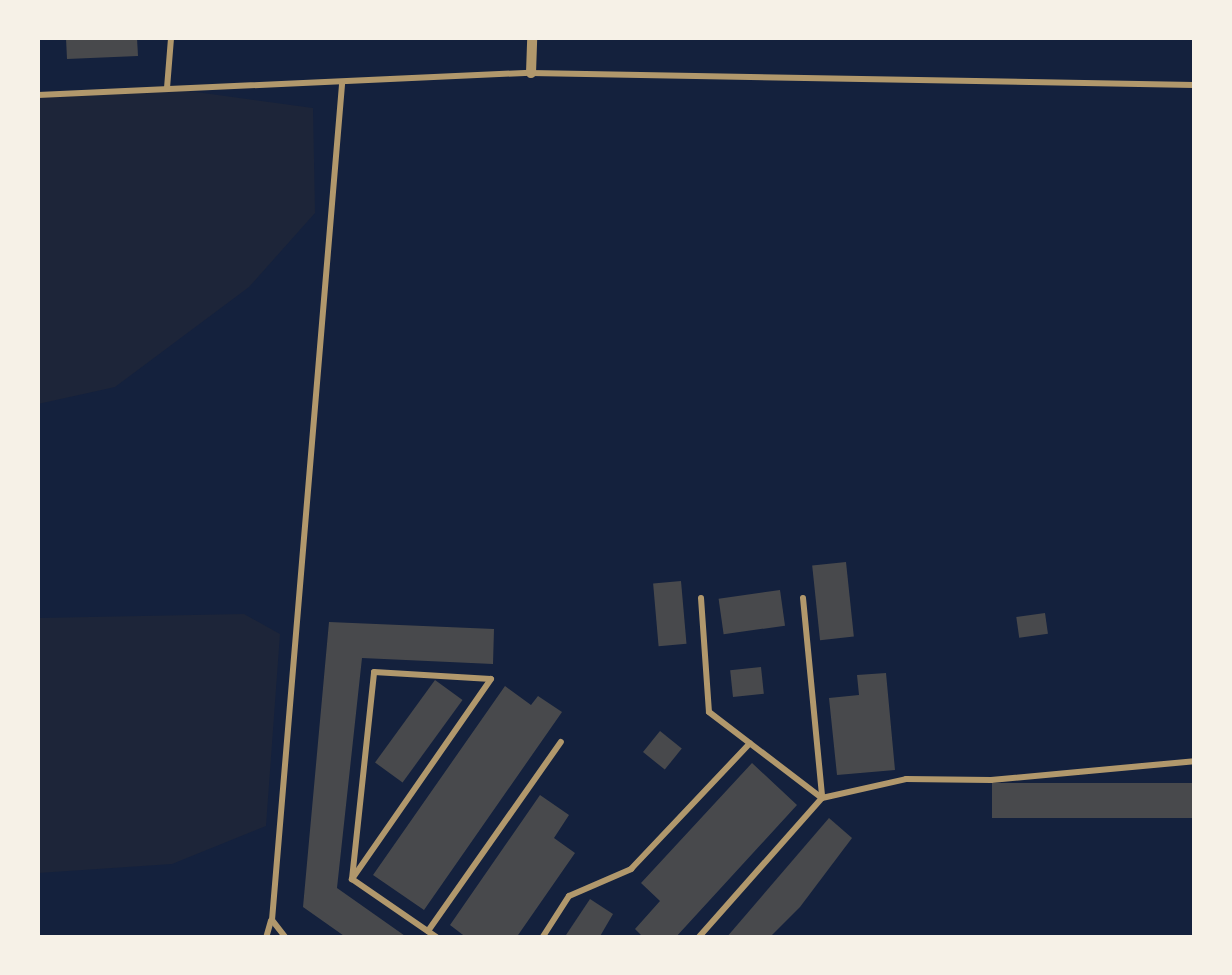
<!DOCTYPE html>
<html>
<head>
<meta charset="utf-8">
<style>
  body { margin:0 }
  #map { position:relative; width:1232px; height:975px; overflow:hidden; background:#14213d; font-family:"Noto Serif",serif }
  div>[style] { position:absolute }
  [style*='--x'] { left:calc(var(--x)*1px); top:calc(var(--y)*1px); width:calc(var(--w)*1px); rotate:calc(var(--a)*1deg) }
  .green>* { inset:0; background:#1d2539 }
  .building>* { inset:0; background:#48494c; transform-origin:0 0 }
  .service>* { height:6px; margin:-3px; padding:0 3px; transform-origin:3px; border-radius:3px; background:#b1986c }
  .minor>* { height:10px; margin:-5px; padding:0 5px; transform-origin:5px; border-radius:5px; background:#b1986c }
  span { translate:-50% -50%; white-space:nowrap; text-align:center; line-height:1.15; -webkit-text-stroke:8px #f6f1e7; paint-order:stroke }
  .frame { position:absolute; inset:0; border:40px solid #f6f1e7; pointer-events:none }
</style>
</head>
<body>
<div id="map">
  <div class="green">
    <i style="clip-path:polygon(167px 88px,313px 108px,315px 213px,249px 287px,115px 387px,38px 404px,38px 96px)"></i>
    <i style="clip-path:polygon(244px 614px,280px 634px,266px 826px,172px 864px,38px 873px,38px 618px)"></i>
  </div>
  <div class="building">
    <i style="clip-path:polygon(66px 38px,137px 38px,138px 56px,67px 59px)"></i>
    <i style="left:846px;top:562px;width:75px;height:34px;rotate:84deg"></i>
    <i style="left:681px;top:581px;width:63px;height:28px;rotate:85deg"></i>
    <i style="left:780px;top:590px;width:36px;height:62px;rotate:82deg"></i>
    <i style="left:1045px;top:613px;width:21px;height:29px;rotate:82deg"></i>
    <i style="clip-path:polygon(329px 622px,494px 629px,493px 664px,362px 658px,337px 888px,408px 938px,347px 938px,303px 907px)"></i>
    <i style="left:761px;top:667px;width:27px;height:31px;rotate:84deg"></i>
    <i style="clip-path:polygon(886px 673px,895px 770px,837px 775px,829px 698px,859px 695px,857px 675px)"></i>
    <i style="left:435px;top:680px;width:34px;height:102px;rotate:36deg"></i>
    <i style="clip-path:polygon(505px 686px,531px 705px,538px 696px,562px 712px,424px 910px,373px 875px)"></i>
    <i style="left:660px;top:731px;width:28px;height:27px;rotate:39deg"></i>
    <i style="clip-path:polygon(752px 763px,797px 805px,675px 938px,644px 938px,635px 929px,660px 901px,641px 883px)"></i>
    <i style="left:1194px;top:783px;width:35px;height:202px;rotate:90deg"></i>
    <i style="clip-path:polygon(540px 795px,569px 815px,554px 838px,575px 853px,516px 938px,467px 938px,450px 925px)"></i>
    <i style="clip-path:polygon(829px 818px,852px 838px,800px 907px,769px 938px,726px 938px)"></i>
    <i style="clip-path:polygon(590px 899px,613px 914px,599px 938px,564px 938px)"></i>
  </div>
  <div class="service">
    <i style="--x:167;--y:88;--w:50;--a:-85.4"></i>
    <i style="--x:38;--y:95;--w:493;--a:-2.6"></i>
    <i style="--x:531;--y:73;--w:663;--a:1.04"></i>
    <i style="--x:701;--y:598;--w:114;--a:86"></i>
    <i style="--x:709;--y:712;--w:142;--a:37.3"></i>
    <i style="--x:803;--y:598;--w:199;--a:84.5"></i>
    <i style="--x:374;--y:672;--w:117;--a:3.4"></i>
    <i style="--x:491;--y:679;--w:244;--a:124.8"></i>
    <i style="--x:352;--y:879;--w:208;--a:-83.9"></i>
    <i style="--x:352;--y:879;--w:104;--a:34.5"></i>
    <i style="--x:428;--y:931;--w:231;--a:-54.9"></i>
    <i style="--x:266;--y:938;--w:18;--a:-74"></i>
    <i style="--x:286;--y:938;--w:23;--a:-128"></i>
    <i style="--x:272;--y:920;--w:839;--a:-85.21"></i>
    <i style="--x:542;--y:938;--w:50;--a:-57.3"></i>
    <i style="--x:569;--y:896;--w:68;--a:-23.5"></i>
    <i style="--x:631;--y:869;--w:173;--a:-46.6"></i>
    <i style="--x:698;--y:938;--w:187;--a:-48.5"></i>
    <i style="--x:822;--y:798;--w:86;--a:-12.7"></i>
    <i style="--x:906;--y:779;--w:85;--a:0.7"></i>
    <i style="--x:991;--y:780;--w:204;--a:-5.3"></i>
  </div>
  <div class="minor">
    <i style="--x:531;--y:73;--w:35;--a:-88"></i>
  </div>
  <div class="frame"></div>
</div>
</body>
</html>
